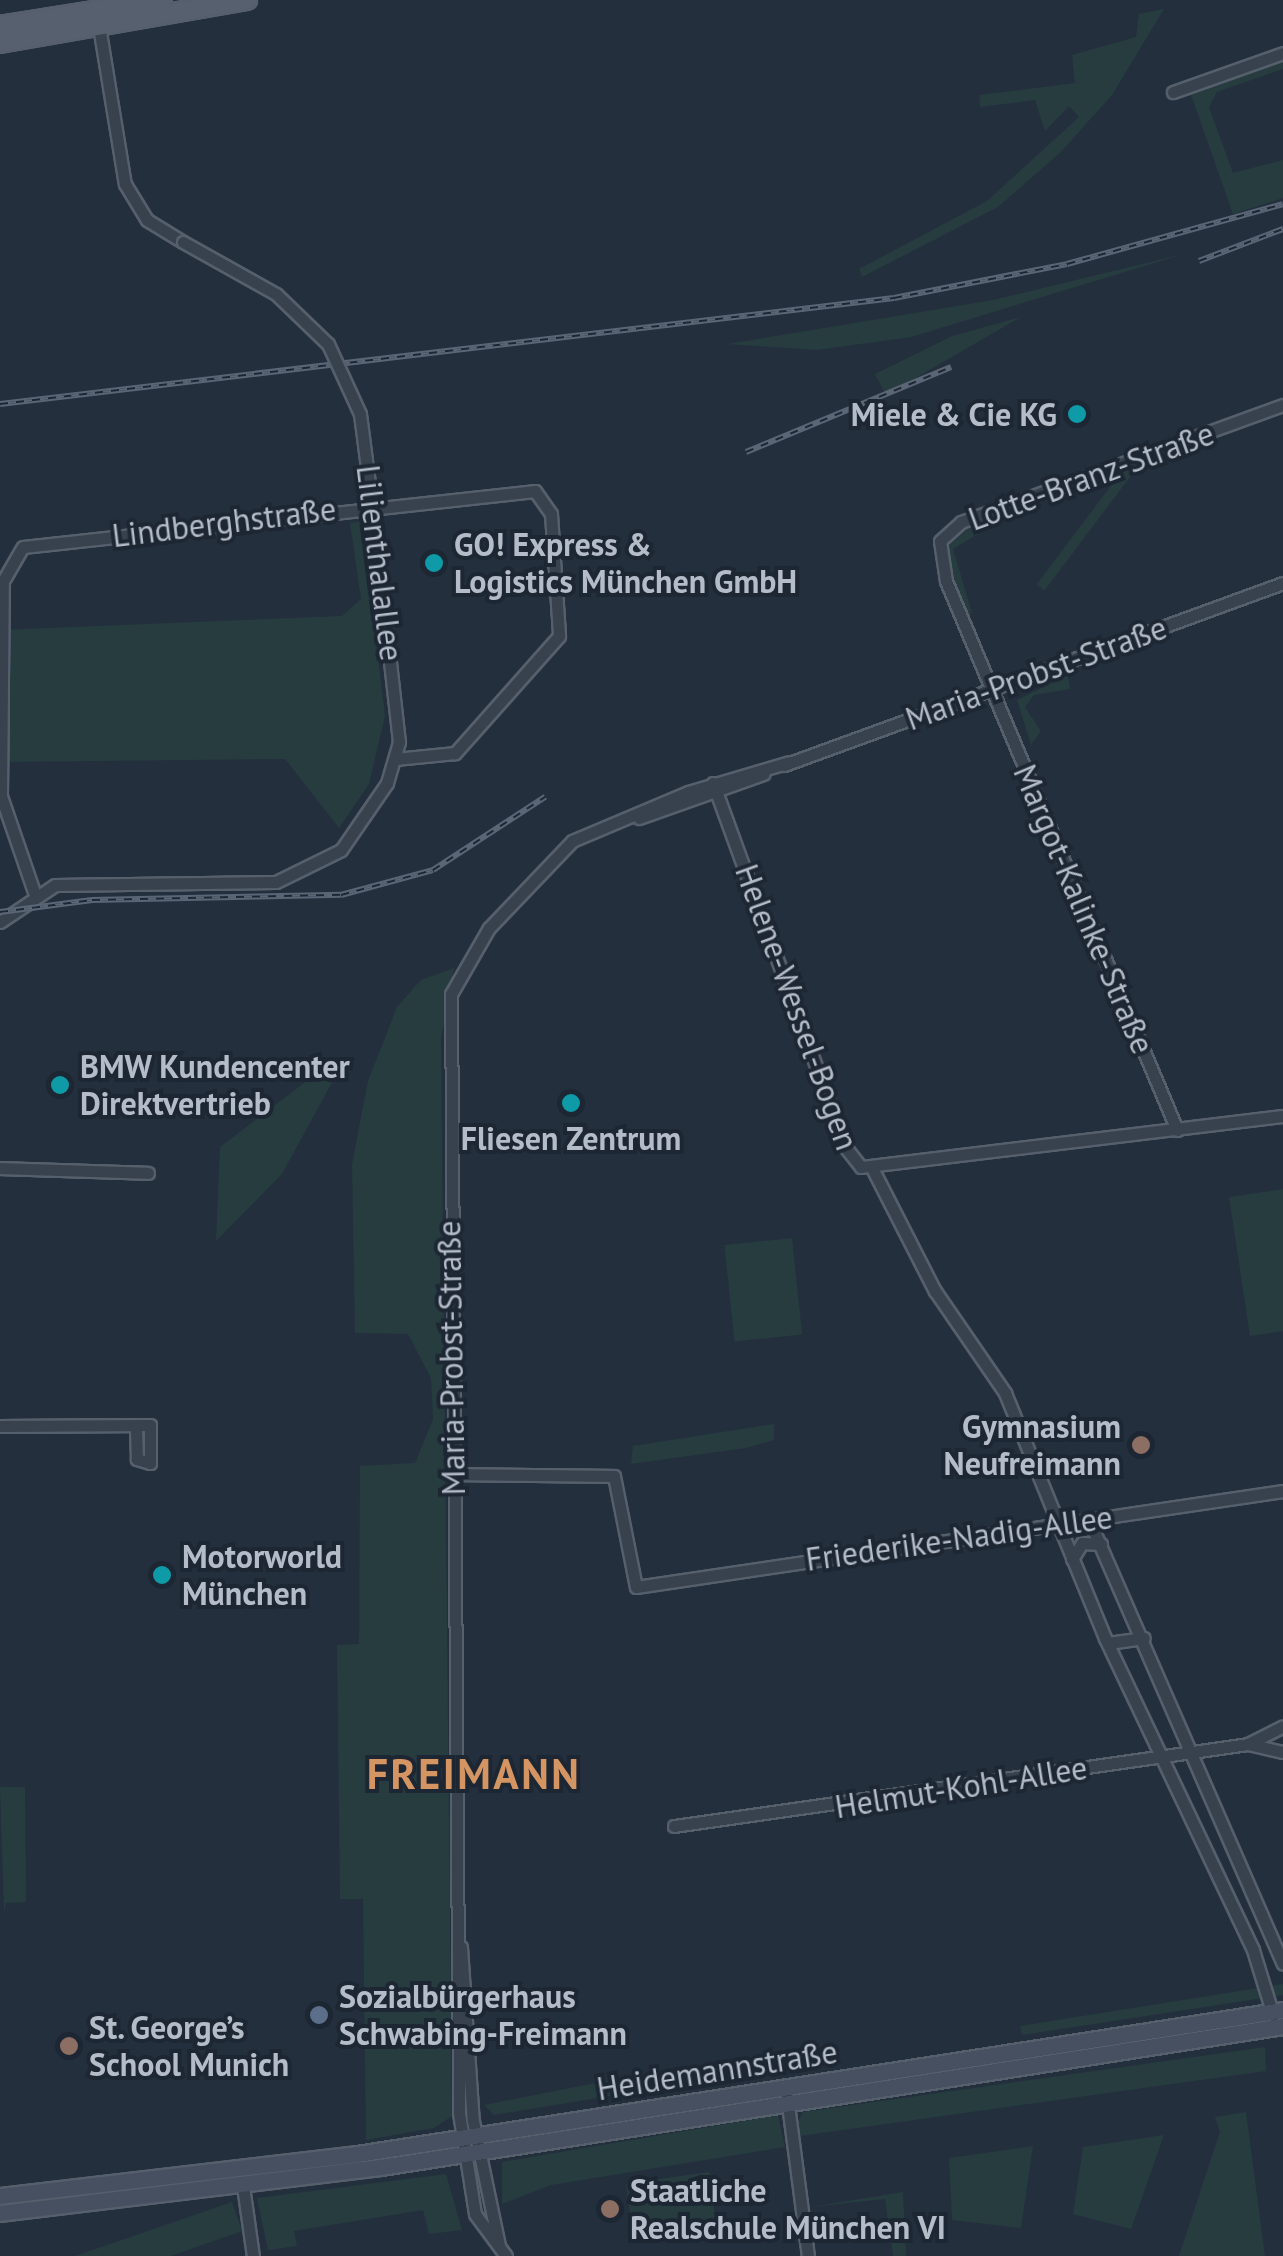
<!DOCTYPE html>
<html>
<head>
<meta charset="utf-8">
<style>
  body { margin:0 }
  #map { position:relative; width:1283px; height:2256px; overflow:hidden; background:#242f3e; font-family:"PT Sans",sans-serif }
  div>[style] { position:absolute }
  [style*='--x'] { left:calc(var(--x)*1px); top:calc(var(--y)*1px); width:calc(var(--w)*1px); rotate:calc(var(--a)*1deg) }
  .green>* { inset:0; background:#263c3f; transform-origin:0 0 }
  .roads { filter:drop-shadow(2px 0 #565f6c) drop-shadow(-2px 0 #565f6c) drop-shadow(0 2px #565f6c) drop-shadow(0 -2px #565f6c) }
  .street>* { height:11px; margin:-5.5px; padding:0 5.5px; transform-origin:5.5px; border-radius:5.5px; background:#38414e }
  .secondary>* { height:15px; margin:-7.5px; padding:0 7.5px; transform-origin:7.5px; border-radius:7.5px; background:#465061 }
  .primary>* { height:18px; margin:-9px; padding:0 9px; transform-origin:9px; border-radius:9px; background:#56606e }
  .rail>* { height:6px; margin-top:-3px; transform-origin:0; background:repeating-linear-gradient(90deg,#1d2633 0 8px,#5a6575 0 16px); box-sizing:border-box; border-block:2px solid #5a6575 }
  .bridges { filter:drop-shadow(2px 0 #565f6c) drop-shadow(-2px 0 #565f6c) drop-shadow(0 2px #565f6c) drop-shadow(0 -2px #565f6c) }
  .street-bridge>* { height:11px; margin:-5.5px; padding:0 5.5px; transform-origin:5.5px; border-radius:5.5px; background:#38414e }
  .dots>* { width:28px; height:28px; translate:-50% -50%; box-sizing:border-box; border:5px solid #1d2633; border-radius:50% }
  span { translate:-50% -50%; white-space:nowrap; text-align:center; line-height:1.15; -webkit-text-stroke:8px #1d2633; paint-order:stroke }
  .poi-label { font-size:32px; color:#b4bcc9; font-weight:700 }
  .right { translate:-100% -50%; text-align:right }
  .left { translate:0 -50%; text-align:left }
  .street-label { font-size:32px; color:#b4bcc9 }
  .district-label { font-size:42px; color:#d59563; font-weight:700; letter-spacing:2.5px }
</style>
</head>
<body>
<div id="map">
  <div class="green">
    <i style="clip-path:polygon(1164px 9px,1112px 95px,1061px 152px,998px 207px,862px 277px,859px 269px,987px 201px,1079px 117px,1069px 106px,1045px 131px,1035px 100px,980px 107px,979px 95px,1075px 83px,1072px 55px,1136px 37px,1139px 14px)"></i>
    <i style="clip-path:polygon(1283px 59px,1283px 69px,1217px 92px,1209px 107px,1233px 173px,1283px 160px,1283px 198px,1233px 214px,1190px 92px)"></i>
    <i style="clip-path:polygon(1184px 254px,911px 337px,817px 350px,727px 344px,993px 300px)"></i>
    <i style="clip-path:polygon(1021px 317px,886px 395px,875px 374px,952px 336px)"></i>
    <i style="left:1125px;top:467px;width:10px;height:147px;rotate:37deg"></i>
    <i style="clip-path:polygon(978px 520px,983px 531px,953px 549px,972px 613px,965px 616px,945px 549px)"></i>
    <i style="clip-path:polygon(362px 521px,385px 716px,369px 784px,339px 828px,285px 759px,4px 762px,0 630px,342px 616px,361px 599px,350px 523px)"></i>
    <i style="clip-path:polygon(1068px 675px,1070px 689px,1034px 695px,1025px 707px,1041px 731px,1031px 745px,1017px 700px)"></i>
    <i style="clip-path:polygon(454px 968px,441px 1039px,452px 2116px,434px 2128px,366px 2140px,363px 1899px,340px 1899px,337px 1645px,359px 1644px,360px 1466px,415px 1463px,433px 1419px,431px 1378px,408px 1334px,355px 1333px,352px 1164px,368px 1081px,397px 1007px,421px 980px)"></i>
    <i style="clip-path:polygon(333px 1061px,341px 1066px,282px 1174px,216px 1241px,220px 1147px)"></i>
    <i style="clip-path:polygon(1283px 1189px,1283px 1331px,1250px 1336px,1229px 1197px)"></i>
    <i style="left:792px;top:1238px;width:97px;height:68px;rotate:84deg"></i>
    <i style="clip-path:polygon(774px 1424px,774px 1440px,746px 1448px,631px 1464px,633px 1446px)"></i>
    <i style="clip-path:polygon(0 1787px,25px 1787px,26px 1902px,6px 1903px,4px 1912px)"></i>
    <i style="clip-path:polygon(1283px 1984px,1283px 1995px,1022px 2035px,1020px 2026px)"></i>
    <i style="clip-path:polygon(1265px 2047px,1266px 2071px,800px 2136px,797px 2123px,803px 2112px)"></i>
    <i style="clip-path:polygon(626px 2077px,628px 2093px,494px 2115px,484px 2105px)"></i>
    <i style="clip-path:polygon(1246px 2112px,1265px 2256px,1179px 2256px,1220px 2132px,1215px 2117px)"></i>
    <i style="clip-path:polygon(778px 2115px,785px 2147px,551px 2185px,502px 2204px,502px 2162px)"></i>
    <i style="clip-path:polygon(1164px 2135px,1131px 2229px,1073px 2214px,1083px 2147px)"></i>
    <i style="clip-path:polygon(1033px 2146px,1021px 2228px,952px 2220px,949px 2158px)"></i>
    <i style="left:709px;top:2172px;width:57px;height:84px;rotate:82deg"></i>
    <i style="clip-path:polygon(446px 2174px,462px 2230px,429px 2234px,423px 2210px,294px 2231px,297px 2246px,268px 2250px,257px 2198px)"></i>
    <i style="clip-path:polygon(903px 2192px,906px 2256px,893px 2256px,885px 2199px,811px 2207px)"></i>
    <i style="left:232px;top:2202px;width:31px;height:233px;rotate:71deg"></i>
  </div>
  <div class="roads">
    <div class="street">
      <i style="--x:98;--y:20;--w:166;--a:80.7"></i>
      <i style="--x:125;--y:184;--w:42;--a:58.6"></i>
      <i style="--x:147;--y:220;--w:42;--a:31.4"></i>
      <i style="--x:1173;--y:92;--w:117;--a:-19.5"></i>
      <i style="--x:784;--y:765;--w:531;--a:-20.04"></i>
      <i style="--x:713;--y:783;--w:388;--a:70"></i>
      <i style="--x:846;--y:1148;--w:24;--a:52"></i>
      <i style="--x:861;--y:1167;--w:425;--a:-6.9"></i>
      <i style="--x:639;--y:818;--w:132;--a:-19.5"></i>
      <i style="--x:34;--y:892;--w:102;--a:-109"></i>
      <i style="--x:1;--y:796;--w:215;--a:-89.5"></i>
      <i style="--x:3;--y:581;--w:39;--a:-60"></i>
      <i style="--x:23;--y:547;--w:515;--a:-6.24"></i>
      <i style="--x:535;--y:491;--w:28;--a:55"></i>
      <i style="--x:551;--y:514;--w:122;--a:86.2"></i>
      <i style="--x:559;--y:636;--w:157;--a:131.6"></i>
      <i style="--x:455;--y:753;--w:60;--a:174.3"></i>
      <i style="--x:0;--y:922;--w:66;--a:-33.9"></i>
      <i style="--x:55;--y:885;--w:221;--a:-0.8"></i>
      <i style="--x:276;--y:882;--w:72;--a:-26.2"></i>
      <i style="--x:341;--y:850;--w:81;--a:-55.5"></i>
      <i style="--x:387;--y:783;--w:43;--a:-73.7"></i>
      <i style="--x:399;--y:742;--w:205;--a:-96.4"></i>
      <i style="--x:1177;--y:1130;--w:596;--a:-112.82"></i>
      <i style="--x:946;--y:581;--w:40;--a:-98.5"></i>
      <i style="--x:940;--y:541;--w:28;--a:-42"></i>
      <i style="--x:961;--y:522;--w:343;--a:-20"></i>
      <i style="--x:0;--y:1168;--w:148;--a:1.9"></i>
      <i style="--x:873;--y:1170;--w:136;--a:62.9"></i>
      <i style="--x:935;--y:1291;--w:124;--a:55.5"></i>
      <i style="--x:1005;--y:1393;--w:265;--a:67.8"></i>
      <i style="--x:1105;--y:1638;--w:345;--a:64.6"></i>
      <i style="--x:1253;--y:1950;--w:68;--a:72.9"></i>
      <i style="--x:0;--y:1426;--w:150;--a:-0.4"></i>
      <i style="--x:150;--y:1425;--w:38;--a:90"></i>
      <i style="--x:150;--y:1463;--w:14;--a:-163"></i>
      <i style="--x:137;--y:1459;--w:33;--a:-92"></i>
      <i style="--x:452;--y:1474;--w:162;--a:0.7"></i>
      <i style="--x:614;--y:1476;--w:113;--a:78.8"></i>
      <i style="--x:636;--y:1587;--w:654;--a:-8.44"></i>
      <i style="--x:1089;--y:1520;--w:484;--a:66.4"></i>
      <i style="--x:1072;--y:1559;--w:19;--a:-58"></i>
      <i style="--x:1082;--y:1543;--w:19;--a:3"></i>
      <i style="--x:1108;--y:1643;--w:36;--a:-8"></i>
      <i style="--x:1248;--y:1744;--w:36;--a:13"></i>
      <i style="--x:674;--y:1826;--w:580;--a:-8.13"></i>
      <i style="--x:1248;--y:1744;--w:39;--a:-27"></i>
      <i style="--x:461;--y:1947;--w:174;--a:86.1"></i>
      <i style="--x:473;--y:2121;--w:127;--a:78.2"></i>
      <i style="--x:787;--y:2097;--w:160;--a:82.5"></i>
      <i style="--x:243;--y:2186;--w:71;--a:81.9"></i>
      <i style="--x:506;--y:2256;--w:52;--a:-126.4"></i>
      <i style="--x:475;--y:2214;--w:102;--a:-99"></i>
      <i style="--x:459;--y:2113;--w:1119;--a:-90.41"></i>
      <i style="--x:451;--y:994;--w:76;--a:-60.1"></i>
      <i style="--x:489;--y:928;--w:120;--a:-46.3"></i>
      <i style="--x:572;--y:841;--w:126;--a:-22.9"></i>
      <i style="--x:688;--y:792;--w:105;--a:-16.5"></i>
    </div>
    <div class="secondary">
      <i style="--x:0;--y:2196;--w:359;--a:-6.7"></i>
      <i style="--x:357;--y:2154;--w:937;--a:-8.84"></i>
      <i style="--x:0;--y:2213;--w:384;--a:-6.9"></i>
      <i style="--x:381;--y:2167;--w:913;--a:-8.88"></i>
    </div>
    <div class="primary">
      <i style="--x:0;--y:26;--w:164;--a:-9.1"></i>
      <i style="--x:0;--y:43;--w:251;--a:-9.9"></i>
    </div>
  </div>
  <div class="rail">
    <i style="--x:1199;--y:261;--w:90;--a:-20.9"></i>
    <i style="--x:0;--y:404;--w:900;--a:-6.76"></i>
    <i style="--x:894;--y:298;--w:176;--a:-11.1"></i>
    <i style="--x:1067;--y:264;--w:224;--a:-15.5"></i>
    <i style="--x:746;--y:452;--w:222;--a:-22.5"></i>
    <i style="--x:0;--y:912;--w:93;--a:-7.4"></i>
    <i style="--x:92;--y:900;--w:249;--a:-1.2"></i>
    <i style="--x:341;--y:895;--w:95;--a:-15.2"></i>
    <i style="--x:433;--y:870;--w:134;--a:-33.1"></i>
  </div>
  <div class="bridges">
    <div class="street-bridge">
      <i style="--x:183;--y:242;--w:107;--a:29.2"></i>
      <i style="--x:276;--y:294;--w:72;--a:43.9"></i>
      <i style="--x:328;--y:344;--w:77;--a:65.4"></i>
      <i style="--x:360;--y:414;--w:125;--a:82.6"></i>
    </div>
  </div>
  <div class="dots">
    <i style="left:1077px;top:414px;background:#0f9aa8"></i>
    <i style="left:434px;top:563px;background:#0f9aa8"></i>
    <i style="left:60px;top:1085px;background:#0f9aa8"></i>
    <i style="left:571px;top:1103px;background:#0f9aa8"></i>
    <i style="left:1141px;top:1445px;background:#8d6e63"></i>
    <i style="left:162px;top:1575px;background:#0f9aa8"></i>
    <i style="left:319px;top:2015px;background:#5c6f8a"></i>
    <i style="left:69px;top:2046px;background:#8d6e63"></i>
    <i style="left:610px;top:2209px;background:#8d6e63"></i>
  </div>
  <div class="poi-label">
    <span class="right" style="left:1057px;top:414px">Miele &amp; Cie KG</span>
    <span class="left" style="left:454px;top:563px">GO! Express &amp;<br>Logistics München GmbH</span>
    <span class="left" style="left:80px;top:1085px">BMW Kundencenter<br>Direktvertrieb</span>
    <span style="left:571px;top:1138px">Fliesen Zentrum</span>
    <span class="right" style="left:1121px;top:1445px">Gymnasium<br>Neufreimann</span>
    <span class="left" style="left:182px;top:1575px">Motorworld<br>München</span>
    <span class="left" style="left:339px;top:2015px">Sozialbürgerhaus<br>Schwabing-Freimann</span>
    <span class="left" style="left:89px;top:2046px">St. George’s<br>School Munich</span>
    <span class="left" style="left:630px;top:2209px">Staatliche<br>Realschule München VI</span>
  </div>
  <div class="street-label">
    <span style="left:1091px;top:476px;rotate:-20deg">Lotte-Branz-Straße</span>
    <span style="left:224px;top:522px;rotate:-7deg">Lindberghstraße</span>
    <span style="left:380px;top:563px;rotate:83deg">Lilienthalallee</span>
    <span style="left:1036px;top:673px;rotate:-20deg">Maria-Probst-Straße</span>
    <span style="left:1084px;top:909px;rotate:67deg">Margot-Kalinke-Straße</span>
    <span style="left:797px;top:1007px;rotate:70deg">Helene-Wessel-Bogen</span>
    <span style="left:451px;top:1358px;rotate:-91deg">Maria-Probst-Straße</span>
    <span style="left:959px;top:1538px;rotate:-8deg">Friederike-Nadig-Allee</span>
    <span style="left:961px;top:1787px;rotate:-9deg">Helmut-Kohl-Allee</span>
    <span style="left:717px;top:2070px;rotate:-9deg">Heidemannstraße</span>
  </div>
  <div class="district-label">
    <span style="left:474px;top:1774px">FREIMANN</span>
  </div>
</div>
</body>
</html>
